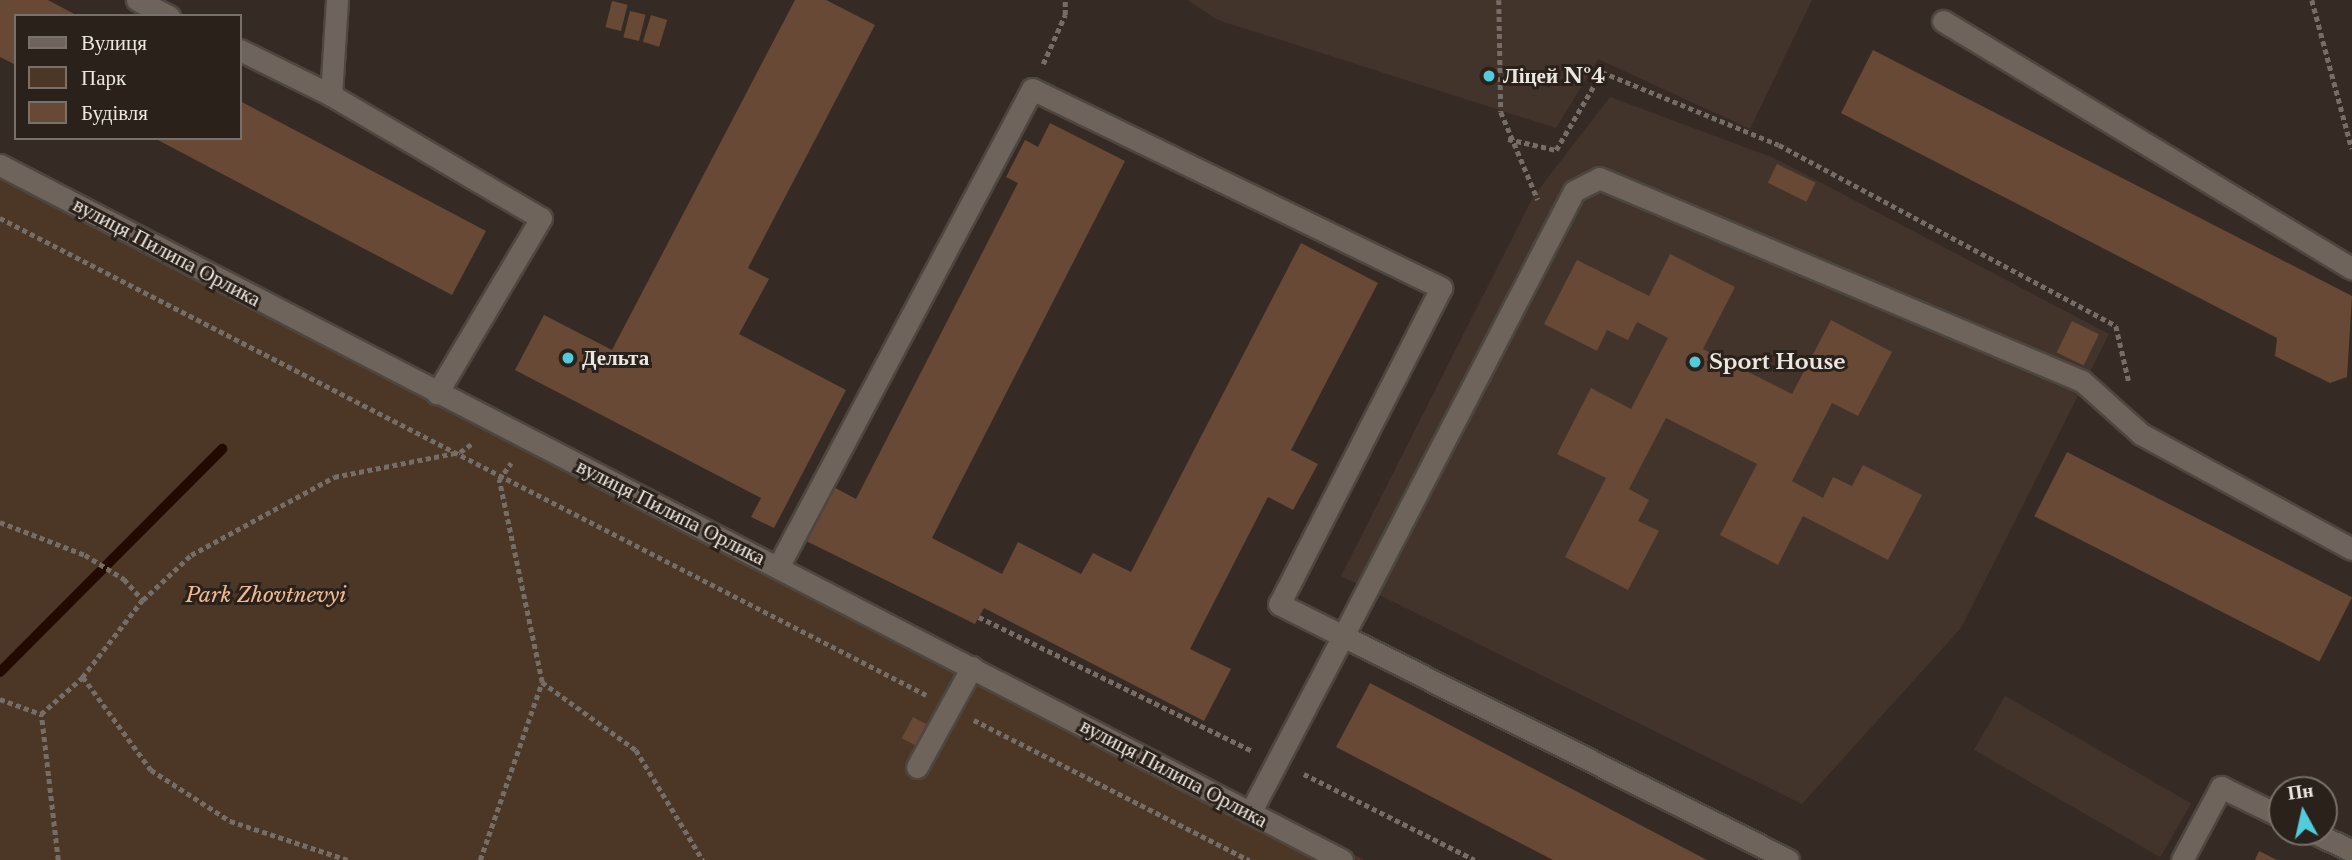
<!DOCTYPE html>
<html>
<head>
<meta charset="utf-8">
<style>
  body { margin:0 }
  #map { position:relative; width:2352px; height:860px; overflow:hidden; background:#352b24; font-family:"Libre Baskerville",serif }
  div>[style] { position:absolute }
  [style*='--x'] { left:calc(var(--x)*1px); top:calc(var(--y)*1px); width:calc(var(--w)*1px); rotate:calc(var(--a)*1deg) }
  .built>* { inset:0; background:#42342a; transform-origin:0 0 }
  .green>* { inset:0; background:#4c3626 }
  .stream>* { height:10px; margin:-5px; padding:0 5px; transform-origin:5px; border-radius:5px; background:#220a00 }
  .building>* { inset:0; background:#674935; transform-origin:0 0 }
  .path>* { height:4.5px; margin-top:-2.25px; transform-origin:0; background:repeating-linear-gradient(90deg,#766d67 0 5px,transparent 0 8.5px) }
  .roads { filter:drop-shadow(2px 0 #4e4640) drop-shadow(-2px 0 #4e4640) drop-shadow(0 2px #4e4640) drop-shadow(0 -2px #4e4640) }
  .minor>* { height:21px; margin:-10.5px; padding:0 10.5px; transform-origin:10.5px; border-radius:10.5px; background:#6f645c }
  .dots>* { width:19px; height:19px; translate:-50% -50%; box-sizing:border-box; border:4px solid #2b211b; border-radius:50% }
  span { translate:-50% -50%; white-space:nowrap; text-align:center; line-height:1.15; -webkit-text-stroke:6px #2b211b; paint-order:stroke }
  .poi-label { font-size:21px; color:#ece6e1; font-weight:700 }
  .left { translate:0 -50%; text-align:left }
  .street-label { font-size:21px; color:#ece6e1 }
  .park-label { font-size:21px; color:#efb892; font-style:italic }
  .legend { position:absolute; left:14px; top:14px; width:228px; height:126px; box-sizing:border-box; background:#2b211b; border:2px solid #78706a; margin:0; padding:9px 12px; list-style:none; font-size:21px; color:#ece6e1 }
  .legend li { display:flex; align-items:center; gap:14px; height:35px }
  .legend b { width:35px; border:2px solid #78706a }
  .north { position:absolute; left:2268px; top:776px; width:70px; height:70px; box-sizing:border-box; background:#2b211b; border:2px solid #78706a; border-radius:50%; rotate:352deg; font-size:19px; font-weight:700; line-height:28px; text-align:center; color:#ece6e1 }
  .north::after { content:''; display:block; margin:auto; width:24px; height:32px; background:#52cbda; clip-path:polygon(50% 0,100% 100%,50% 72%,0 100%) }
</style>
</head>
<body>
<div id="map">
  <div class="built">
    <i style="clip-path:polygon(1187px 0,1812px 0,1750px 129px,1598px 59px,1556px 128px,1218px 20px)"></i>
    <i style="clip-path:polygon(1610px 97px,1774px 158px,2109px 334px,1961px 628px,1802px 804px,1341px 576px,1533px 197px)"></i>
    <i style="left:2005px;top:696px;width:215px;height:62px;rotate:30deg"></i>
  </div>
  <div class="green">
    <i style="clip-path:polygon(0 160px,1282px 817px,1364px 860px,0 860px)"></i>
  </div>
  <div class="stream">
    <i style="--x:0;--y:672;--w:315;--a:-45.1"></i>
  </div>
  <div class="building">
    <i style="clip-path:polygon(0 0,48px 0,78px 16px,16px 16px,16px 65px,0 57px)"></i>
    <i style="clip-path:polygon(795px 0,826px 0,875px 25px,748px 268px,769px 279px,739px 334px,846px 390px,774px 528px,751px 517px,761px 498px,515px 370px,544px 315px,612px 350px)"></i>
    <i style="left:612px;top:1px;width:16px;height:27px;rotate:14deg"></i>
    <i style="left:630px;top:11px;width:16px;height:27px;rotate:14deg"></i>
    <i style="left:651px;top:15px;width:17px;height:28px;rotate:17deg"></i>
    <i style="clip-path:polygon(1873px 50px,2352px 296px,2347px 377px,2330px 383px,2275px 356px,2277px 338px,1841px 113px)"></i>
    <i style="clip-path:polygon(240px 101px,486px 231px,452px 295px,154px 138px,240px 138px)"></i>
    <i style="clip-path:polygon(1050px 123px,1125px 161px,932px 538px,1002px 574px,1018px 542px,1081px 574px,1093px 553px,1131px 572px,1301px 243px,1378px 283px,1291px 450px,1318px 464px,1293px 510px,1268px 497px,1190px 649px,1231px 669px,1204px 721px,984px 608px,975px 624px,800px 538px,828px 484px,856px 499px,1018px 183px,1006px 177px,1025px 140px,1038px 147px)"></i>
    <i style="left:1777px;top:164px;width:43px;height:21px;rotate:26deg"></i>
    <i style="clip-path:polygon(1670px 254px,1735px 287px,1703px 349px,1792px 394px,1831px 320px,1892px 352px,1858px 416px,1832px 403px,1792px 481px,1823px 498px,1833px 477px,1852px 486px,1863px 465px,1922px 495px,1888px 560px,1803px 516px,1778px 565px,1720px 535px,1757px 464px,1666px 418px,1629px 489px,1649px 500px,1638px 521px,1659px 531px,1628px 590px,1565px 557px,1606px 478px,1557px 454px,1591px 388px,1631px 409px,1668px 338px,1637px 322px,1628px 340px,1607px 330px,1597px 351px,1544px 324px,1577px 260px,1649px 296px)"></i>
    <i style="left:2072px;top:321px;width:30px;height:35px;rotate:26deg"></i>
    <i style="left:2067px;top:452px;width:320px;height:72px;rotate:27deg"></i>
    <i style="clip-path:polygon(1370px 683px,1572px 789px,1707px 860px,1553px 860px,1336px 747px)"></i>
    <i style="left:913px;top:717px;width:19px;height:24px;rotate:28deg"></i>
    <i style="clip-path:polygon(2259px 851px,2277px 860px,2255px 860px)"></i>
  </div>
  <div class="path">
    <i style="--x:1499;--y:0;--w:112;--a:89"></i>
    <i style="--x:1501;--y:112;--w:95;--a:67.2"></i>
    <i style="--x:2312;--y:0;--w:154;--a:75"></i>
    <i style="--x:1043;--y:64;--w:54;--a:-65.8"></i>
    <i style="--x:1065;--y:15;--w:15;--a:-90"></i>
    <i style="--x:1508;--y:139;--w:49;--a:12.9"></i>
    <i style="--x:1556;--y:150;--w:91;--a:-59.5"></i>
    <i style="--x:1602;--y:72;--w:191;--a:22.4"></i>
    <i style="--x:1779;--y:145;--w:383;--a:28.2"></i>
    <i style="--x:2116;--y:326;--w:57;--a:76.9"></i>
    <i style="--x:0;--y:218;--w:1042;--a:27.25"></i>
    <i style="--x:0;--y:522;--w:91;--a:21.2"></i>
    <i style="--x:85;--y:555;--w:46;--a:31.6"></i>
    <i style="--x:124;--y:579;--w:28;--a:48"></i>
    <i style="--x:143;--y:600;--w:98;--a:127.9"></i>
    <i style="--x:143;--y:600;--w:66;--a:-43.2"></i>
    <i style="--x:191;--y:555;--w:163;--a:-28.6"></i>
    <i style="--x:334;--y:477;--w:128;--a:-11.2"></i>
    <i style="--x:460;--y:452;--w:16;--a:-35"></i>
    <i style="--x:979;--y:617;--w:304;--a:26.1"></i>
    <i style="--x:542;--y:682;--w:116;--a:35.9"></i>
    <i style="--x:636;--y:750;--w:129;--a:58.7"></i>
    <i style="--x:0;--y:699;--w:44;--a:20.1"></i>
    <i style="--x:974;--y:720;--w:309;--a:27"></i>
    <i style="--x:1304;--y:774;--w:191;--a:26.7"></i>
    <i style="--x:58;--y:860;--w:147;--a:-96.6"></i>
    <i style="--x:41;--y:714;--w:56;--a:-41.4"></i>
    <i style="--x:83;--y:677;--w:115;--a:53.8"></i>
    <i style="--x:151;--y:770;--w:94;--a:32.8"></i>
    <i style="--x:230;--y:821;--w:124;--a:18.3"></i>
    <i style="--x:480;--y:860;--w:188;--a:-70.8"></i>
    <i style="--x:542;--y:682;--w:207;--a:-102"></i>
    <i style="--x:499;--y:480;--w:21;--a:-55"></i>
  </div>
  <div class="roads">
    <div class="minor">
      <i style="--x:137;--y:0;--w:36;--a:27"></i>
      <i style="--x:337;--y:0;--w:95;--a:93.6"></i>
      <i style="--x:331;--y:95;--w:243;--a:30.4"></i>
      <i style="--x:541;--y:218;--w:204;--a:120.7"></i>
      <i style="--x:1943;--y:21;--w:478;--a:31.2"></i>
      <i style="--x:240;--y:50;--w:102;--a:26.3"></i>
      <i style="--x:0;--y:165;--w:1511;--a:27.38"></i>
      <i style="--x:778;--y:567;--w:541;--a:-62.01"></i>
      <i style="--x:1032;--y:89;--w:455;--a:25.9"></i>
      <i style="--x:1441;--y:288;--w:355;--a:117.1"></i>
      <i style="--x:1279;--y:604;--w:72;--a:26.6"></i>
      <i style="--x:1343;--y:636;--w:501;--a:-62.57"></i>
      <i style="--x:1574;--y:191;--w:28;--a:-27"></i>
      <i style="--x:1599;--y:178;--w:524;--a:22.8"></i>
      <i style="--x:2082;--y:381;--w:79;--a:41.9"></i>
      <i style="--x:2141;--y:434;--w:240;--a:28.6"></i>
      <i style="--x:917;--y:767;--w:114;--a:-61.2"></i>
      <i style="--x:1250;--y:813;--w:200;--a:-62.3"></i>
      <i style="--x:1343;--y:636;--w:498;--a:26.7"></i>
      <i style="--x:2313;--y:832;--w:43;--a:26"></i>
      <i style="--x:2182;--y:860;--w:83;--a:-61.9"></i>
      <i style="--x:2221;--y:787;--w:68;--a:26.2"></i>
    </div>
  </div>
  <div class="dots">
    <i style="left:1489px;top:76px;background:#52cbda"></i>
    <i style="left:568px;top:358px;background:#52cbda"></i>
    <i style="left:1695px;top:362px;background:#52cbda"></i>
  </div>
  <div class="poi-label">
    <span class="left" style="left:1503px;top:76px">Ліцей №4</span>
    <span class="left" style="left:582px;top:358px">Дельта</span>
    <span class="left" style="left:1709px;top:362px">Sport House</span>
  </div>
  <div class="street-label">
    <span style="left:167px;top:252px;rotate:28deg">вулиця Пилипа Орлика</span>
    <span style="left:671px;top:512px;rotate:27deg">вулиця Пилипа Орлика</span>
    <span style="left:1174px;top:773px;rotate:28deg">вулиця Пилипа Орлика</span>
  </div>
  <div class="park-label">
    <span style="left:266px;top:595px">Park Zhovtnevyi</span>
  </div>
  <ul class="legend">
  <li><b style="height:9px;background:#6f645c"></b>Вулиця</li>
  <li><b style="height:19px;background:#4c3626"></b>Парк</li>
  <li><b style="height:19px;background:#674935"></b>Будівля</li>
  </ul>
  <div class="north">Пн</div>
</div>
</body>
</html>
